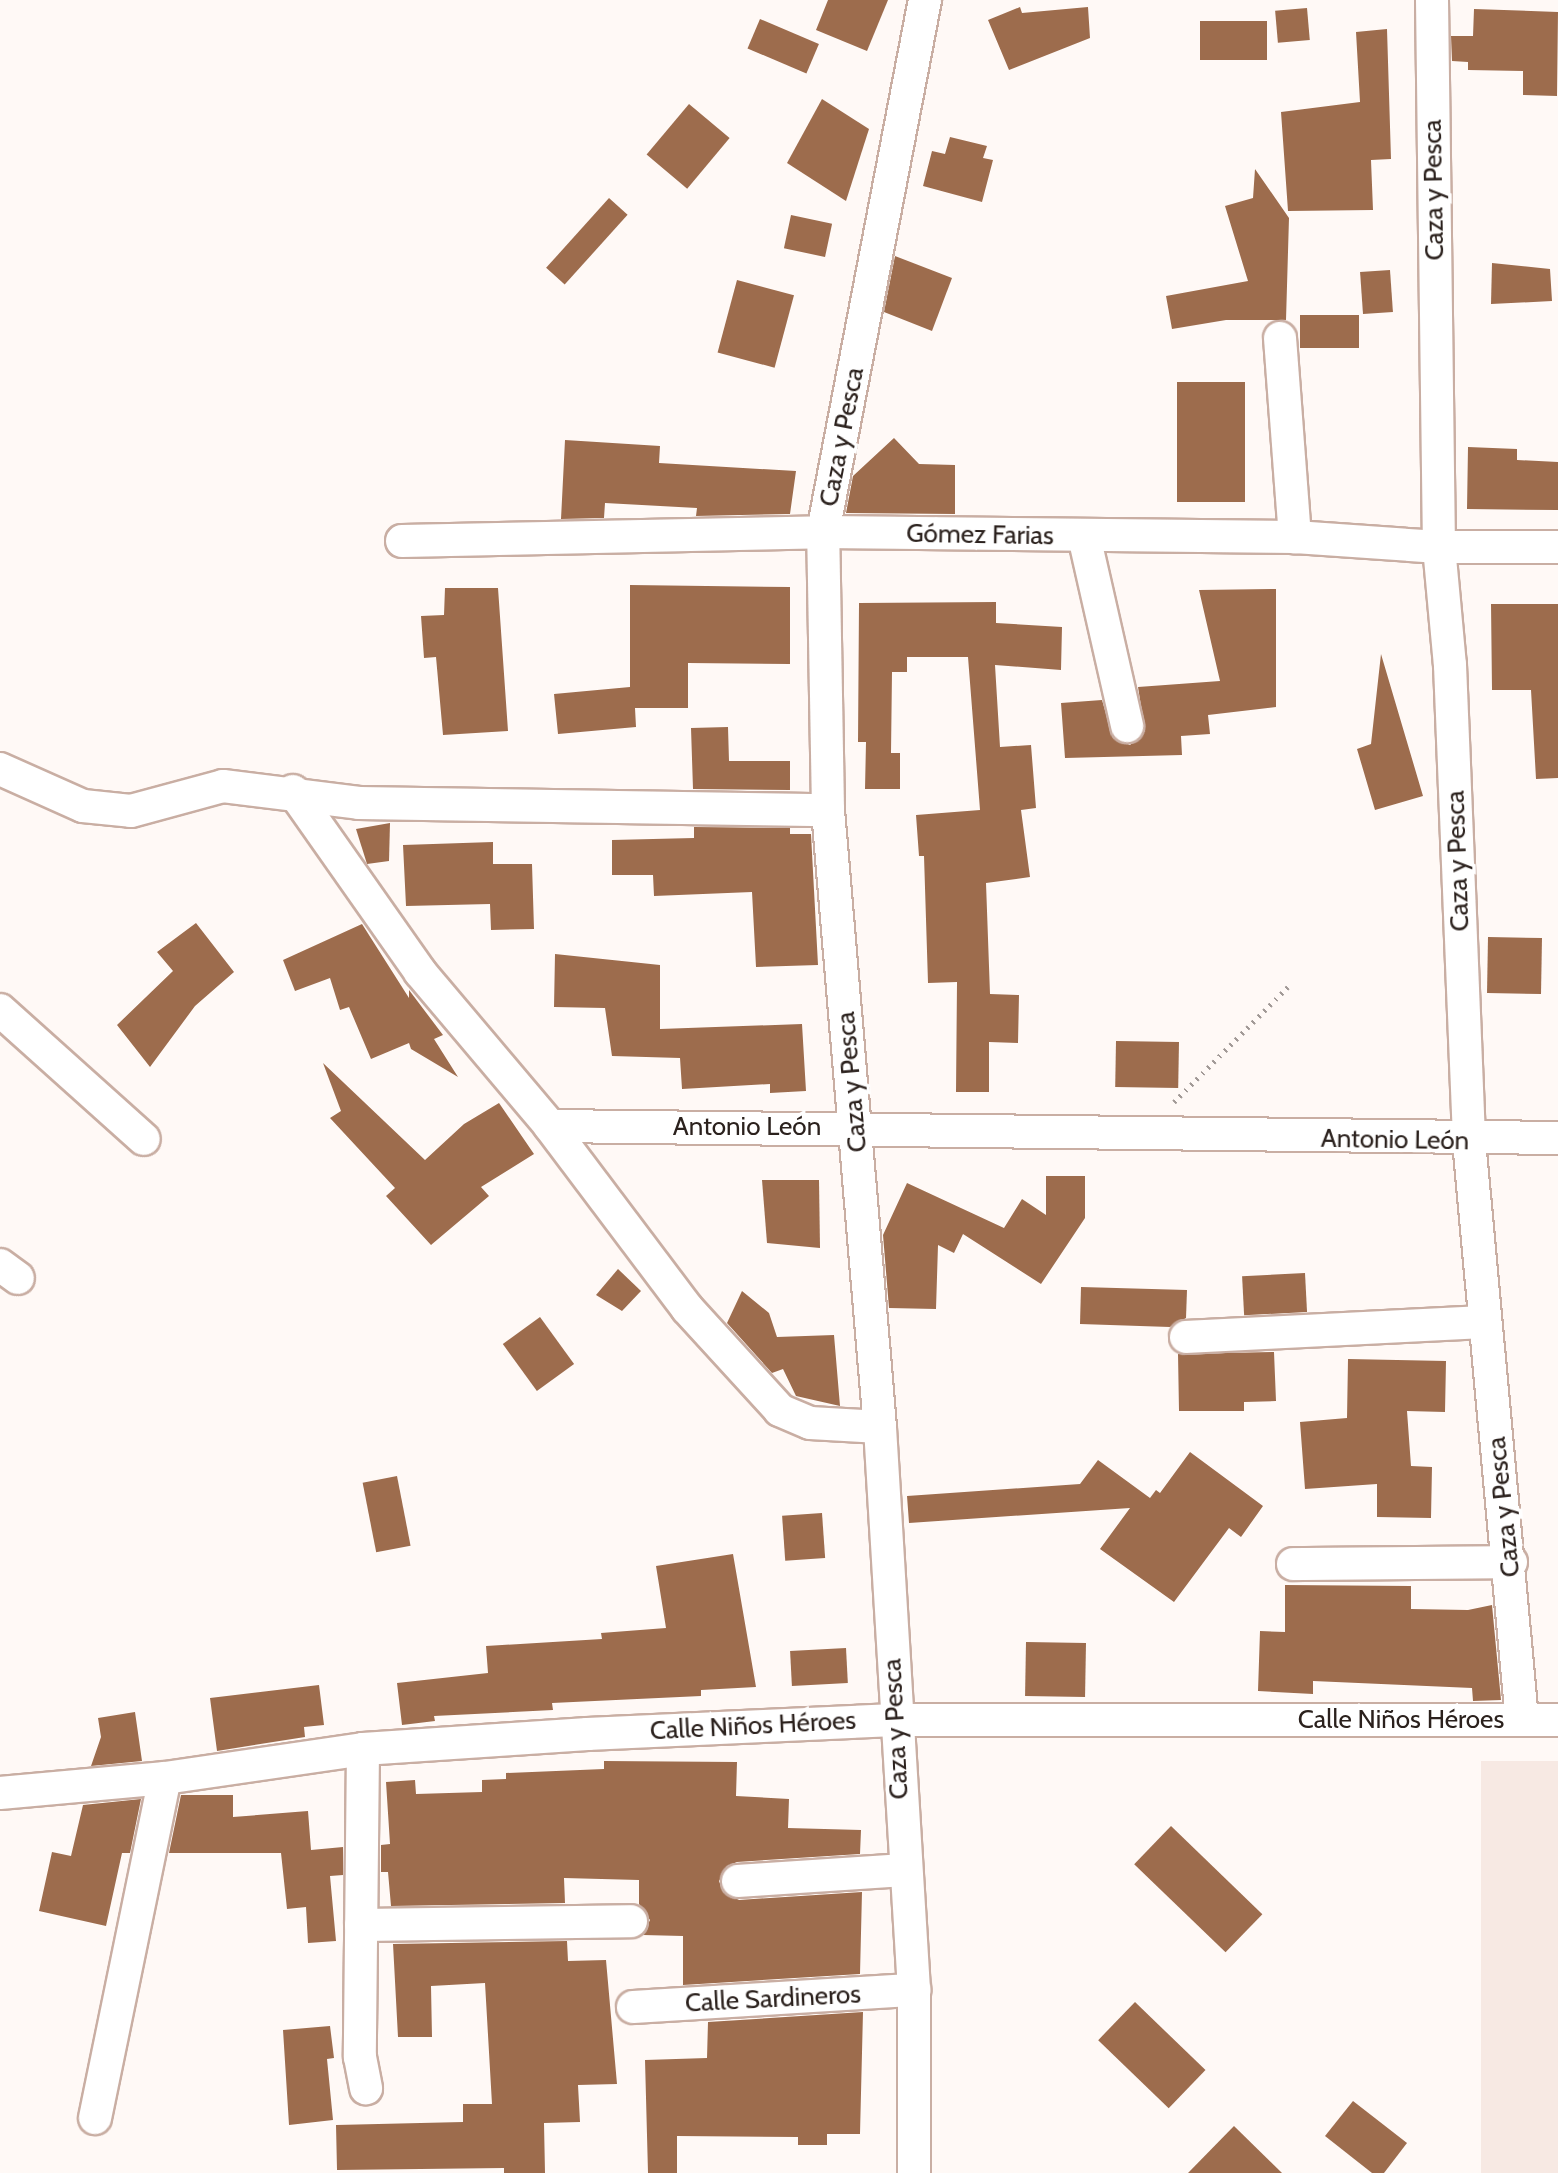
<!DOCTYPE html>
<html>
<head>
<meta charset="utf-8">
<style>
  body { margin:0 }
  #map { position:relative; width:1558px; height:2173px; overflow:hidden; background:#fff9f6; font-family:Cabin,sans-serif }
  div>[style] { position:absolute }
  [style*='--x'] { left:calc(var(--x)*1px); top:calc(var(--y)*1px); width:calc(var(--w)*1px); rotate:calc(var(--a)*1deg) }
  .built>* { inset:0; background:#f7e9e3; transform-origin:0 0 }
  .building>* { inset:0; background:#9d6c4d; transform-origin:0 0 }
  .path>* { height:5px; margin-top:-2.5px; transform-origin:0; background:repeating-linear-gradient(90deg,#a29a97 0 2px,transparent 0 8px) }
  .roads { filter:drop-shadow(2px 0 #c9aea3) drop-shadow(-2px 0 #c9aea3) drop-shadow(0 2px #c9aea3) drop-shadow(0 -2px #c9aea3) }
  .minor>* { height:32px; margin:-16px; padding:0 16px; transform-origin:16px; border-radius:16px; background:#fff }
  span { translate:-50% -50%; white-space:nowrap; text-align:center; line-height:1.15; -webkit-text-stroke:7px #fff; paint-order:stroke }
  .street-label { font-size:26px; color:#2b211d }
</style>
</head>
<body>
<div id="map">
  <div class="built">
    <i style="left:1558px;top:1761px;width:412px;height:77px;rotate:90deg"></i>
  </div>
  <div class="building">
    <i style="clip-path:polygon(828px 0,888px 0,867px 51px,816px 30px)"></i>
    <i style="clip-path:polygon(1020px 7px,1022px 13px,1088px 7px,1090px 38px,1009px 70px,988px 20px)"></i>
    <i style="left:1307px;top:8px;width:32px;height:32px;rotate:85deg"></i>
    <i style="clip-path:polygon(1474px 9px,1558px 12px,1557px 96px,1523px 95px,1523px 71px,1468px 70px,1468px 62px,1452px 61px,1451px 36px,1473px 36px)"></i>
    <i style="left:760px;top:19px;width:64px;height:32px;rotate:23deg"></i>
    <i style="left:1200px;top:21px;width:67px;height:39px"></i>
    <i style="clip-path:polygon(1387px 29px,1391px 159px,1371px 160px,1373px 210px,1288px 211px,1281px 112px,1360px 102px,1356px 32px)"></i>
    <i style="clip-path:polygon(822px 99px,869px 129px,846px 201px,787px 163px)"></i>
    <i style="left:689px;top:104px;width:53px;height:66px;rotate:40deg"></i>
    <i style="clip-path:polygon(950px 137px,987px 146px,983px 158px,993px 160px,982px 202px,923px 186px,932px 151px,945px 154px)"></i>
    <i style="clip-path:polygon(1255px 169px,1289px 218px,1286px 320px,1226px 320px,1172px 329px,1166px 296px,1248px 281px,1225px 206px,1253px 198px)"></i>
    <i style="left:609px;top:198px;width:25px;height:94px;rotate:42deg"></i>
    <i style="left:791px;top:215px;width:42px;height:34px;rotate:12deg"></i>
    <i style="clip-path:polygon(895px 256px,952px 278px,932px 331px,884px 312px)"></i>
    <i style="clip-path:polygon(1492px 263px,1550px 269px,1552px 301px,1491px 304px)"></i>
    <i style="left:1390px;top:270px;width:42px;height:30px;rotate:86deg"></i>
    <i style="left:737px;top:280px;width:59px;height:75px;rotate:15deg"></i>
    <i style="left:1359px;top:315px;width:33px;height:59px;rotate:90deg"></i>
    <i style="left:1245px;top:382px;width:120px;height:68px;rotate:90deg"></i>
    <i style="clip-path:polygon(894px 438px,919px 464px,955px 465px,955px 514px,846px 513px,853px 476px)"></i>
    <i style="clip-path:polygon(565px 440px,660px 446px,659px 463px,796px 471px,790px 514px,696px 516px,697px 508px,605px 503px,604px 518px,561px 519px)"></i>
    <i style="clip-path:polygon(1468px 447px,1517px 449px,1517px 460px,1558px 462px,1558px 510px,1467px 509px)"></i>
    <i style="clip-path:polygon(630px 585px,790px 587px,790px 664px,688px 663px,688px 708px,635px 708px,636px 727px,558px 734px,554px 694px,630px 687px)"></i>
    <i style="clip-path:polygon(445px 588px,498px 588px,508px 731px,443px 735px,436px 657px,424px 658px,421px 616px,444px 615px)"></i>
    <i style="clip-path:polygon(1276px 589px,1276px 707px,1208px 715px,1210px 734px,1181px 736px,1182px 755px,1065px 758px,1061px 703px,1102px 700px,1113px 738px,1130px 745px,1145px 731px,1138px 687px,1220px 681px,1199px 590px)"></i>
    <i style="clip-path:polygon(996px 602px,996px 623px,1062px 627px,1061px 670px,995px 665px,1000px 747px,1031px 745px,1036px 808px,1021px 810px,1030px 877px,986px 883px,990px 994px,1019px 995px,1018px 1043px,989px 1042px,989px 1092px,956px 1092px,957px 982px,928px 983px,924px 856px,919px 856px,916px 815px,980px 810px,968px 657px,907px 657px,907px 672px,892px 672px,891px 753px,900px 753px,900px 789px,865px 789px,866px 742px,858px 742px,859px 603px)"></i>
    <i style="clip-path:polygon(1491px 604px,1558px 604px,1558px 778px,1536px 779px,1531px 690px,1492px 690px)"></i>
    <i style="clip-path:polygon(1381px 654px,1423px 796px,1375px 810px,1357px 749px,1371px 744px)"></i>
    <i style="clip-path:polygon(728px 727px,729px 761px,790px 761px,790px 790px,693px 789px,691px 728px)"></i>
    <i style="clip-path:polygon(390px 823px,389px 861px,367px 864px,356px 829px)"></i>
    <i style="clip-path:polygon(694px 827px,790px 828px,790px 834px,811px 834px,818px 965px,756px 967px,752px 892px,654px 896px,653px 875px,612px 875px,612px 840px,694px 838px)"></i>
    <i style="clip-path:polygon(493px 842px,493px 864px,532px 864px,534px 929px,491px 930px,490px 904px,406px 906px,403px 845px)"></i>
    <i style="clip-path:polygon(196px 923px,234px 972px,195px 1006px,150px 1067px,117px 1025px,173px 971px,157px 952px)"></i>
    <i style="clip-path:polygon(362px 924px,409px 998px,409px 990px,443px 1035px,434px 1039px,458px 1077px,411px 1049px,409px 1043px,371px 1059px,349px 1007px,340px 1010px,330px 978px,295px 991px,283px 960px)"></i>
    <i style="left:1488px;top:937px;width:54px;height:56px;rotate:1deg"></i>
    <i style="clip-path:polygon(555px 954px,660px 965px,660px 1029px,802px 1024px,806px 1091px,770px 1093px,770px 1084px,682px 1089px,680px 1058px,612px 1056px,605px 1008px,554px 1007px)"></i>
    <i style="left:1116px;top:1041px;width:63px;height:46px;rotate:1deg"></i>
    <i style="clip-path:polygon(323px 1063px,425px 1160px,464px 1124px,499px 1103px,534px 1154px,481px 1187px,489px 1196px,431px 1245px,386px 1196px,395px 1188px,330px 1118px,341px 1111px)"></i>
    <i style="clip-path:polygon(1046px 1176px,1085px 1176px,1085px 1218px,1041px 1284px,963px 1234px,954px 1253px,938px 1245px,936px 1309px,889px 1308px,883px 1235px,907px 1183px,1004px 1228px,1022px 1199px,1046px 1215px)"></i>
    <i style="clip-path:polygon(762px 1180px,819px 1180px,820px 1248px,767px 1243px)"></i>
    <i style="clip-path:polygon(618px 1269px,641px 1291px,622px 1311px,596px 1295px)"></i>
    <i style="left:1305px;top:1273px;width:39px;height:63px;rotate:87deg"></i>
    <i style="clip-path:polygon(1081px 1287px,1187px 1290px,1186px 1318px,1170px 1327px,1080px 1324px)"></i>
    <i style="clip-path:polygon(742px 1291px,769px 1313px,777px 1337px,834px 1335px,840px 1406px,796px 1396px,783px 1369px,772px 1373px,727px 1323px)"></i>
    <i style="left:540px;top:1317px;width:58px;height:46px;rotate:54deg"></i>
    <i style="clip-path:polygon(1274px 1352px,1276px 1401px,1244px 1402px,1244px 1411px,1179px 1411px,1178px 1354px)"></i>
    <i style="clip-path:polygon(1348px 1359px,1446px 1361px,1445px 1412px,1407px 1411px,1411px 1466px,1432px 1467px,1431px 1518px,1377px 1517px,1377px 1484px,1305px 1489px,1300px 1422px,1347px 1418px)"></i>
    <i style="clip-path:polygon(1190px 1452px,1263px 1506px,1241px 1537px,1229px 1528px,1174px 1602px,1100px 1549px,1130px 1508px,909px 1523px,907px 1496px,1080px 1484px,1098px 1460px,1150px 1498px,1156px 1490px,1160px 1493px)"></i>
    <i style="left:397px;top:1476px;width:71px;height:35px;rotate:79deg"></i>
    <i style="left:822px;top:1513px;width:45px;height:40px;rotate:86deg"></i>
    <i style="clip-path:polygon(733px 1554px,756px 1687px,701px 1690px,701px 1696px,552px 1703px,553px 1710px,434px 1716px,435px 1721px,402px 1725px,397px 1683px,488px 1673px,486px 1646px,602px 1639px,601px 1633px,666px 1628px,656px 1566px)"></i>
    <i style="clip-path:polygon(1285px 1585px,1411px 1586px,1411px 1609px,1468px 1610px,1492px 1605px,1501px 1700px,1473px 1701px,1472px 1688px,1313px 1681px,1313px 1694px,1258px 1691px,1260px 1631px,1285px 1632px)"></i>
    <i style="left:1026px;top:1642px;width:60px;height:54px;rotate:1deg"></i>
    <i style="left:846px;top:1648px;width:35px;height:56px;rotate:87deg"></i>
    <i style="clip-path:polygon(319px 1685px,324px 1725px,304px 1727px,305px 1737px,217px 1751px,210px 1698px)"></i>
    <i style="clip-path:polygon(135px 1712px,142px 1761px,91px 1766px,101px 1737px,98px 1718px)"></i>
    <i style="clip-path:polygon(604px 1761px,737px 1762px,736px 1796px,789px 1799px,788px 1828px,861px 1830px,860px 1854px,737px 1862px,727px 1866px,719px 1881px,723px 1892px,739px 1900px,862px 1892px,860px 1974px,683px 1985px,683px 1936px,643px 1935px,650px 1920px,639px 1904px,639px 1880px,564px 1878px,565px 1903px,391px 1906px,388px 1872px,381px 1872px,381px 1845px,390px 1844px,386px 1782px,415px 1780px,416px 1794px,482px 1792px,482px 1780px,506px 1779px,506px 1773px,604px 1769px)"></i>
    <i style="clip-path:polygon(181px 1795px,233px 1795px,233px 1817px,308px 1811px,311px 1850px,343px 1847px,343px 1875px,330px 1876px,336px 1941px,308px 1943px,306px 1907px,287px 1909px,281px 1853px,169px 1853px)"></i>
    <i style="clip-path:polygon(141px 1799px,130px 1853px,122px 1853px,106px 1926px,39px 1911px,52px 1852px,71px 1856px,83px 1805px)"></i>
    <i style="left:1171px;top:1826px;width:127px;height:53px;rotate:44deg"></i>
    <i style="clip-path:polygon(567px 1941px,568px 1961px,606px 1960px,617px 2084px,578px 2085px,580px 2122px,544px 2123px,545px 2173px,504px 2173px,504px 2168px,337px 2170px,336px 2125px,463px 2122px,463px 2104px,492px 2104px,485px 1983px,431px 1986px,432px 2037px,398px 2037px,393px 1944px)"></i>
    <i style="left:1135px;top:2002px;width:98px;height:53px;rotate:44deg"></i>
    <i style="clip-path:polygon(863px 2012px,860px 2134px,827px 2134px,827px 2145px,798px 2145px,798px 2137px,677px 2136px,677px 2173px,648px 2173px,645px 2060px,707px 2058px,708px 2022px)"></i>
    <i style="clip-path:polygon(330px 2026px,334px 2058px,327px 2059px,333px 2120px,289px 2125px,283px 2030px)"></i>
    <i style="clip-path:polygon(1353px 2101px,1407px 2143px,1384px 2173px,1372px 2173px,1325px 2136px)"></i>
    <i style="clip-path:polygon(1234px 2126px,1282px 2173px,1188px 2173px)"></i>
  </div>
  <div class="path">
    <i style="--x:1174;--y:1102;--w:162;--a:-45.3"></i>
  </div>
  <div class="roads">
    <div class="minor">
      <i style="--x:1432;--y:0;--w:547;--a:89.27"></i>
      <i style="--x:1439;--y:547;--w:119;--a:84.7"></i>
      <i style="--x:1450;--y:665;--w:476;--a:87.7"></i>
      <i style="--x:1469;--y:1141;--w:581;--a:84.77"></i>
      <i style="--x:1280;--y:338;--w:200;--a:85.7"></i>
      <i style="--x:1084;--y:536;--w:195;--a:77.2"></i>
      <i style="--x:402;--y:541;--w:421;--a:-1.2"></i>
      <i style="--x:823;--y:532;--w:472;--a:0.6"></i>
      <i style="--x:1295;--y:537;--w:144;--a:4"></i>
      <i style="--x:1439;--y:547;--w:119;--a:0"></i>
      <i style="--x:0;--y:769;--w:91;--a:24"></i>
      <i style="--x:83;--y:806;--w:48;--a:5.9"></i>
      <i style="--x:131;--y:811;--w:95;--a:-15.2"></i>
      <i style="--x:223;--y:786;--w:137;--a:7.1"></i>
      <i style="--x:359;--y:803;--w:469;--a:0.9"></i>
      <i style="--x:293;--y:791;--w:221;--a:54.9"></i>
      <i style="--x:420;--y:972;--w:202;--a:49.8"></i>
      <i style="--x:0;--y:1010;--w:193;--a:41.9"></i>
      <i style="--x:0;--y:1265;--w:22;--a:36"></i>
      <i style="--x:1186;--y:1337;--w:297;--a:-2.9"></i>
      <i style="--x:880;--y:1427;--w:70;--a:-176.7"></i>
      <i style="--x:810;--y:1423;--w:33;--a:-157"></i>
      <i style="--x:780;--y:1410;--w:138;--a:-132.4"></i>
      <i style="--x:687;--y:1308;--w:228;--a:-127"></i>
      <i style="--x:550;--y:1126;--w:1008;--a:0.68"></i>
      <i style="--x:1293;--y:1564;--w:218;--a:-0.5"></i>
      <i style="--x:363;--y:1749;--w:308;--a:90.6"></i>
      <i style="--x:360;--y:2057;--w:32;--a:79"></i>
      <i style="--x:0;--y:1793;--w:166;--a:-5.2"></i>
      <i style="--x:165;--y:1778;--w:200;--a:-8.3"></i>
      <i style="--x:363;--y:1749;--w:225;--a:-3.8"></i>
      <i style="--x:587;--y:1734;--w:308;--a:-2.6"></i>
      <i style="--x:895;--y:1720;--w:663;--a:0"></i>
      <i style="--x:738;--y:1881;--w:166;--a:-3.8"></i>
      <i style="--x:361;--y:1925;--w:270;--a:-0.8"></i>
      <i style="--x:633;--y:2007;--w:282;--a:-3.5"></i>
      <i style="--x:95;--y:2118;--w:347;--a:-78.4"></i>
      <i style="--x:914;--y:2173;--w:183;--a:-90"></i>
      <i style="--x:914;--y:1990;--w:564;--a:-93.46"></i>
      <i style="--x:880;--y:1427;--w:619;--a:-94.82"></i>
      <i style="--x:828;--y:810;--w:278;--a:-91"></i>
      <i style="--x:823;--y:532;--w:542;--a:-79.15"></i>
    </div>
  </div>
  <div class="street-label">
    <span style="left:1434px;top:190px;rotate:-91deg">Caza y Pesca</span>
    <span style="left:842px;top:437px;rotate:-79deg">Caza y Pesca</span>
    <span style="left:980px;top:535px;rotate:1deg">Gómez Farias</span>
    <span style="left:1458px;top:861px;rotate:-92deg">Caza y Pesca</span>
    <span style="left:852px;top:1082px;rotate:-95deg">Caza y Pesca</span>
    <span style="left:747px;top:1127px">Antonio León</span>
    <span style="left:1395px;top:1140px;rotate:1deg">Antonio León</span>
    <span style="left:1504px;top:1507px;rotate:-96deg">Caza y Pesca</span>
    <span style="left:1401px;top:1720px">Calle Niños Héroes</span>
    <span style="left:753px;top:1726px;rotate:-3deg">Calle Niños Héroes</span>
    <span style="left:896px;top:1729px;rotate:-93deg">Caza y Pesca</span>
    <span style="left:773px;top:1999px;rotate:-3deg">Calle Sardineros</span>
  </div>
</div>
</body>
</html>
